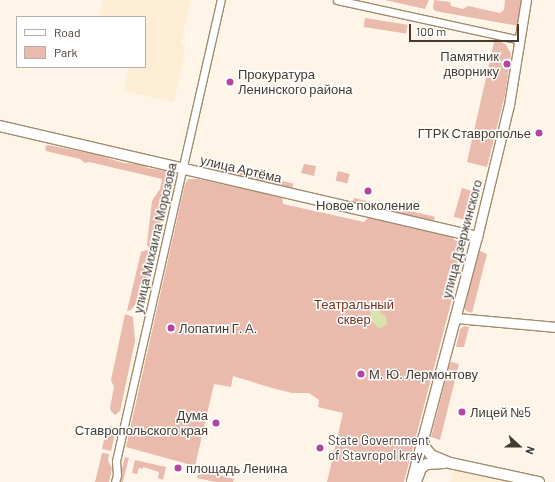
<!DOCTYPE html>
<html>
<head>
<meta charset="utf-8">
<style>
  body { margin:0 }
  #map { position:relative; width:555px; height:482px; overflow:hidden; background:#fef5e8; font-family:Barlow,sans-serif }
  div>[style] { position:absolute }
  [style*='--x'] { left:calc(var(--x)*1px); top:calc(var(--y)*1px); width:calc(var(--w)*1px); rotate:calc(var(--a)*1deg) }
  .built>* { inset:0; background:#fdedd5 }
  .green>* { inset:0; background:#eabaac; transform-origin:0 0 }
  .water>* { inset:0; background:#d7e4ad }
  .roads { filter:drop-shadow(1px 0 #a18c6e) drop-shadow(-1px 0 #a18c6e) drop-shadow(0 1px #a18c6e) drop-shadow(0 -1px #a18c6e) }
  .minor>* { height:7px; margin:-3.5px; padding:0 3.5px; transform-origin:3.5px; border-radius:3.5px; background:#fff }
  .tertiary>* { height:9px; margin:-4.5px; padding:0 4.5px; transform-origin:4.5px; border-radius:4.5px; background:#fff }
  .secondary>* { height:10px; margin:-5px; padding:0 5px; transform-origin:5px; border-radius:5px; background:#fff }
  .dots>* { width:11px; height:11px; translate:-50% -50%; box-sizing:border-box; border:2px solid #fff; border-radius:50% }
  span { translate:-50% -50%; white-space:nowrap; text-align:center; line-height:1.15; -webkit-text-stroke:3px #fff; paint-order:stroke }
  .poi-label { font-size:13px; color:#443b2e }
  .right { translate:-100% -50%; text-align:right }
  .left { translate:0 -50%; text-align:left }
  .street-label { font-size:13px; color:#443b2e }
  .park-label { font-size:13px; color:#77311d }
  .legend { position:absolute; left:16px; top:16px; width:130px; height:52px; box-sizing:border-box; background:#fff; border:1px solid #b4b1ab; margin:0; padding:5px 7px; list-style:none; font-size:12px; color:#443b2e }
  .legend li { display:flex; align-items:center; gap:8px; height:20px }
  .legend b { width:20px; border:1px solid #b4b1ab }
  .north { position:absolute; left:499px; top:426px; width:40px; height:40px; -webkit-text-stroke:3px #fff; paint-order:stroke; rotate:111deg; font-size:11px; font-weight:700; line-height:16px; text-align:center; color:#443b2e }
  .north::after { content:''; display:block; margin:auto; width:14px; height:18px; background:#443b2e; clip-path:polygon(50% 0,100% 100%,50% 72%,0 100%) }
  .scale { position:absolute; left:409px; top:24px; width:110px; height:18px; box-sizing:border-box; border:2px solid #443b2e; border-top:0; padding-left:5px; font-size:12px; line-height:14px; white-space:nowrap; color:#443b2e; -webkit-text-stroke:3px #fff; paint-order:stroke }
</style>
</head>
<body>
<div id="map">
  <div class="built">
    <i style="clip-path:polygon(103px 0,191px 0,181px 42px,185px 50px,174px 102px,124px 91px,129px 67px,145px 67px,145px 17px,99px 17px)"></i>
    <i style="clip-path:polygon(454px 466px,528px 482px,450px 482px)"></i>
  </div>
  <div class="green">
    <i style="clip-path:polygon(385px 0,429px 0,425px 9px)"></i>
    <i style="clip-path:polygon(434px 0,450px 2px,451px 6px,463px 9px,468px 6px,500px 13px,504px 10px,505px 0,523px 0,519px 26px,435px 11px,433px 8px)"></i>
    <i style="left:365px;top:18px;width:43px;height:9px;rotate:9deg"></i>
    <i style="clip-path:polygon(495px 38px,506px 45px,511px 54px,505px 95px,487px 167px,467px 162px)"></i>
    <i style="clip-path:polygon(48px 145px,94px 154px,124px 163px,141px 164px,148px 168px,166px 171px,171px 180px,171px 187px,167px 189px,168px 204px,162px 219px,146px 292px,131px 310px,127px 311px,141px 252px,149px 249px,147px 245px,149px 226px,152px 201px,160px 189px,162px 179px,89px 162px,85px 163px,80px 159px,46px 151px,45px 147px)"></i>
    <i style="clip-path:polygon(304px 164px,316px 166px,314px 176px,301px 173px)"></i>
    <i style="left:216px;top:167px;width:79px;height:5px;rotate:12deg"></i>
    <i style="left:338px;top:171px;width:12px;height:10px;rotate:14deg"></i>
    <i style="clip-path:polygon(188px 179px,198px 179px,282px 197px,283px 204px,364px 222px,369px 217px,449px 235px,460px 244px,462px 253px,462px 261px,404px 482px,327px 482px,343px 413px,318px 407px,319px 400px,309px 393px,292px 393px,272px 388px,233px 376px,231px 387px,214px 384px,195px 466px,126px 447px,185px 184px)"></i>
    <i style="left:462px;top:188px;width:19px;height:30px;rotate:16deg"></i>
    <i style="left:354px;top:198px;width:83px;height:5px;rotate:13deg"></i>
    <i style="clip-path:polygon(478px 250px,487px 254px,472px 313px,466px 311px,464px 308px)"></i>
    <i style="clip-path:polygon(125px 314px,133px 317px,135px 341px,120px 411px,115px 415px,111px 411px,110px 408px,114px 387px,111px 380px)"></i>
    <i style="clip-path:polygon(464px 326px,469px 327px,464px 347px,456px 347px,460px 329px)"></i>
    <i style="clip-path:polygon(452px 362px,459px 364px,440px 440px,431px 437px,450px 363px)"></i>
    <i style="clip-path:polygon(110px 426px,116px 428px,111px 451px,102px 449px,106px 430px)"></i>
    <i style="clip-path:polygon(102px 453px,109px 454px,108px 461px,112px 468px,111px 473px,109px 482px,95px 482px)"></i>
    <i style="left:125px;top:457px;width:4px;height:26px;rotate:14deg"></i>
    <i style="clip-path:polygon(135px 460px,166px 467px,163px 480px,158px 478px,159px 472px,143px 467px,143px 469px,139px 468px,137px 474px,132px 473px)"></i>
    <i style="clip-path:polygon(199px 470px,234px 479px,233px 482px,215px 482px,197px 478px)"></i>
  </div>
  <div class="water">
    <i style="clip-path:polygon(375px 302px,379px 304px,378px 308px,380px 313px,386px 316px,387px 324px,379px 329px,370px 319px,371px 307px)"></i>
  </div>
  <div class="roads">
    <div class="minor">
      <i style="--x:337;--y:0;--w:187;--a:12.3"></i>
      <i style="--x:115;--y:482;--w:7;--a:-74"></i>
      <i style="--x:117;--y:475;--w:14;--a:-94"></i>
      <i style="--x:116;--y:461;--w:473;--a:-77.2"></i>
    </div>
    <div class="tertiary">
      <i style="--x:477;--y:237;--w:136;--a:-76.4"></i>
      <i style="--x:509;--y:105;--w:106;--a:-80.8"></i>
      <i style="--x:455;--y:318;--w:100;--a:5.1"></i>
    </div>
    <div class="secondary">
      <i style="--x:0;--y:126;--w:490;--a:13.1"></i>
      <i style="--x:477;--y:237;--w:253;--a:104.9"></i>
      <i style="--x:423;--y:439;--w:7;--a:82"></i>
      <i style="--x:424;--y:446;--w:11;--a:52"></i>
      <i style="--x:431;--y:455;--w:21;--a:23"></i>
      <i style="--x:450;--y:463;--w:91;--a:12.1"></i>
      <i style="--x:417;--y:479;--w:12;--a:-70"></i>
      <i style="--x:421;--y:468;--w:7;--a:-34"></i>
      <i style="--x:427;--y:464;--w:17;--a:-3"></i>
    </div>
  </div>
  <div class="dots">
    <i style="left:507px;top:64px;background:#b444a0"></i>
    <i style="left:230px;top:82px;background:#b444a0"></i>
    <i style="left:539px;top:133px;background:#b444a0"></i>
    <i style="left:368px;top:191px;background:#b444a0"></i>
    <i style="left:171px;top:328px;background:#b444a0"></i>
    <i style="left:361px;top:374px;background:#b444a0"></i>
    <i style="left:462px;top:412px;background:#b444a0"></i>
    <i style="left:216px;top:423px;background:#b444a0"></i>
    <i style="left:320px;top:448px;background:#b444a0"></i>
    <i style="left:178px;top:468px;background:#b444a0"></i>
  </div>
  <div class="poi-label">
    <span class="right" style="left:499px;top:64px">Памятник<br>дворнику</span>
    <span class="left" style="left:238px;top:82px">Прокуратура<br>Ленинского района</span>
    <span class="right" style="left:531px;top:133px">ГТРК Ставрополье</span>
    <span style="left:368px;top:205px">Новое поколение</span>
    <span class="left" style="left:179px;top:328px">Лопатин Г. А.</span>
    <span class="left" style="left:369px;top:374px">М. Ю. Лермонтову</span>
    <span class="left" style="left:470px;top:412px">Лицей №5</span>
    <span class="right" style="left:208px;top:423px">Дума<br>Ставропольского края</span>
    <span class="left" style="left:328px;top:448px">State Government<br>of Stavropol kray</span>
    <span class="left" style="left:186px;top:468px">площадь Ленина</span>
  </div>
  <div class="street-label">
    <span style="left:241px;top:169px;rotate:13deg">улица Артёма</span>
    <span style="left:155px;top:238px;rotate:-77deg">улица Михаила Морозова</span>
    <span style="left:462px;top:239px;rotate:-75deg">улица Дзержинского</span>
  </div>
  <div class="park-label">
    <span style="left:354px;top:312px">Театральный<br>сквер</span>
  </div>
  <ul class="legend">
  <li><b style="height:5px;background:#fff"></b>Road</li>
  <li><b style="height:11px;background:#eabaac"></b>Park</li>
  </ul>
  <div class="north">N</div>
  <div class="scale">100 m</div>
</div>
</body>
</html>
